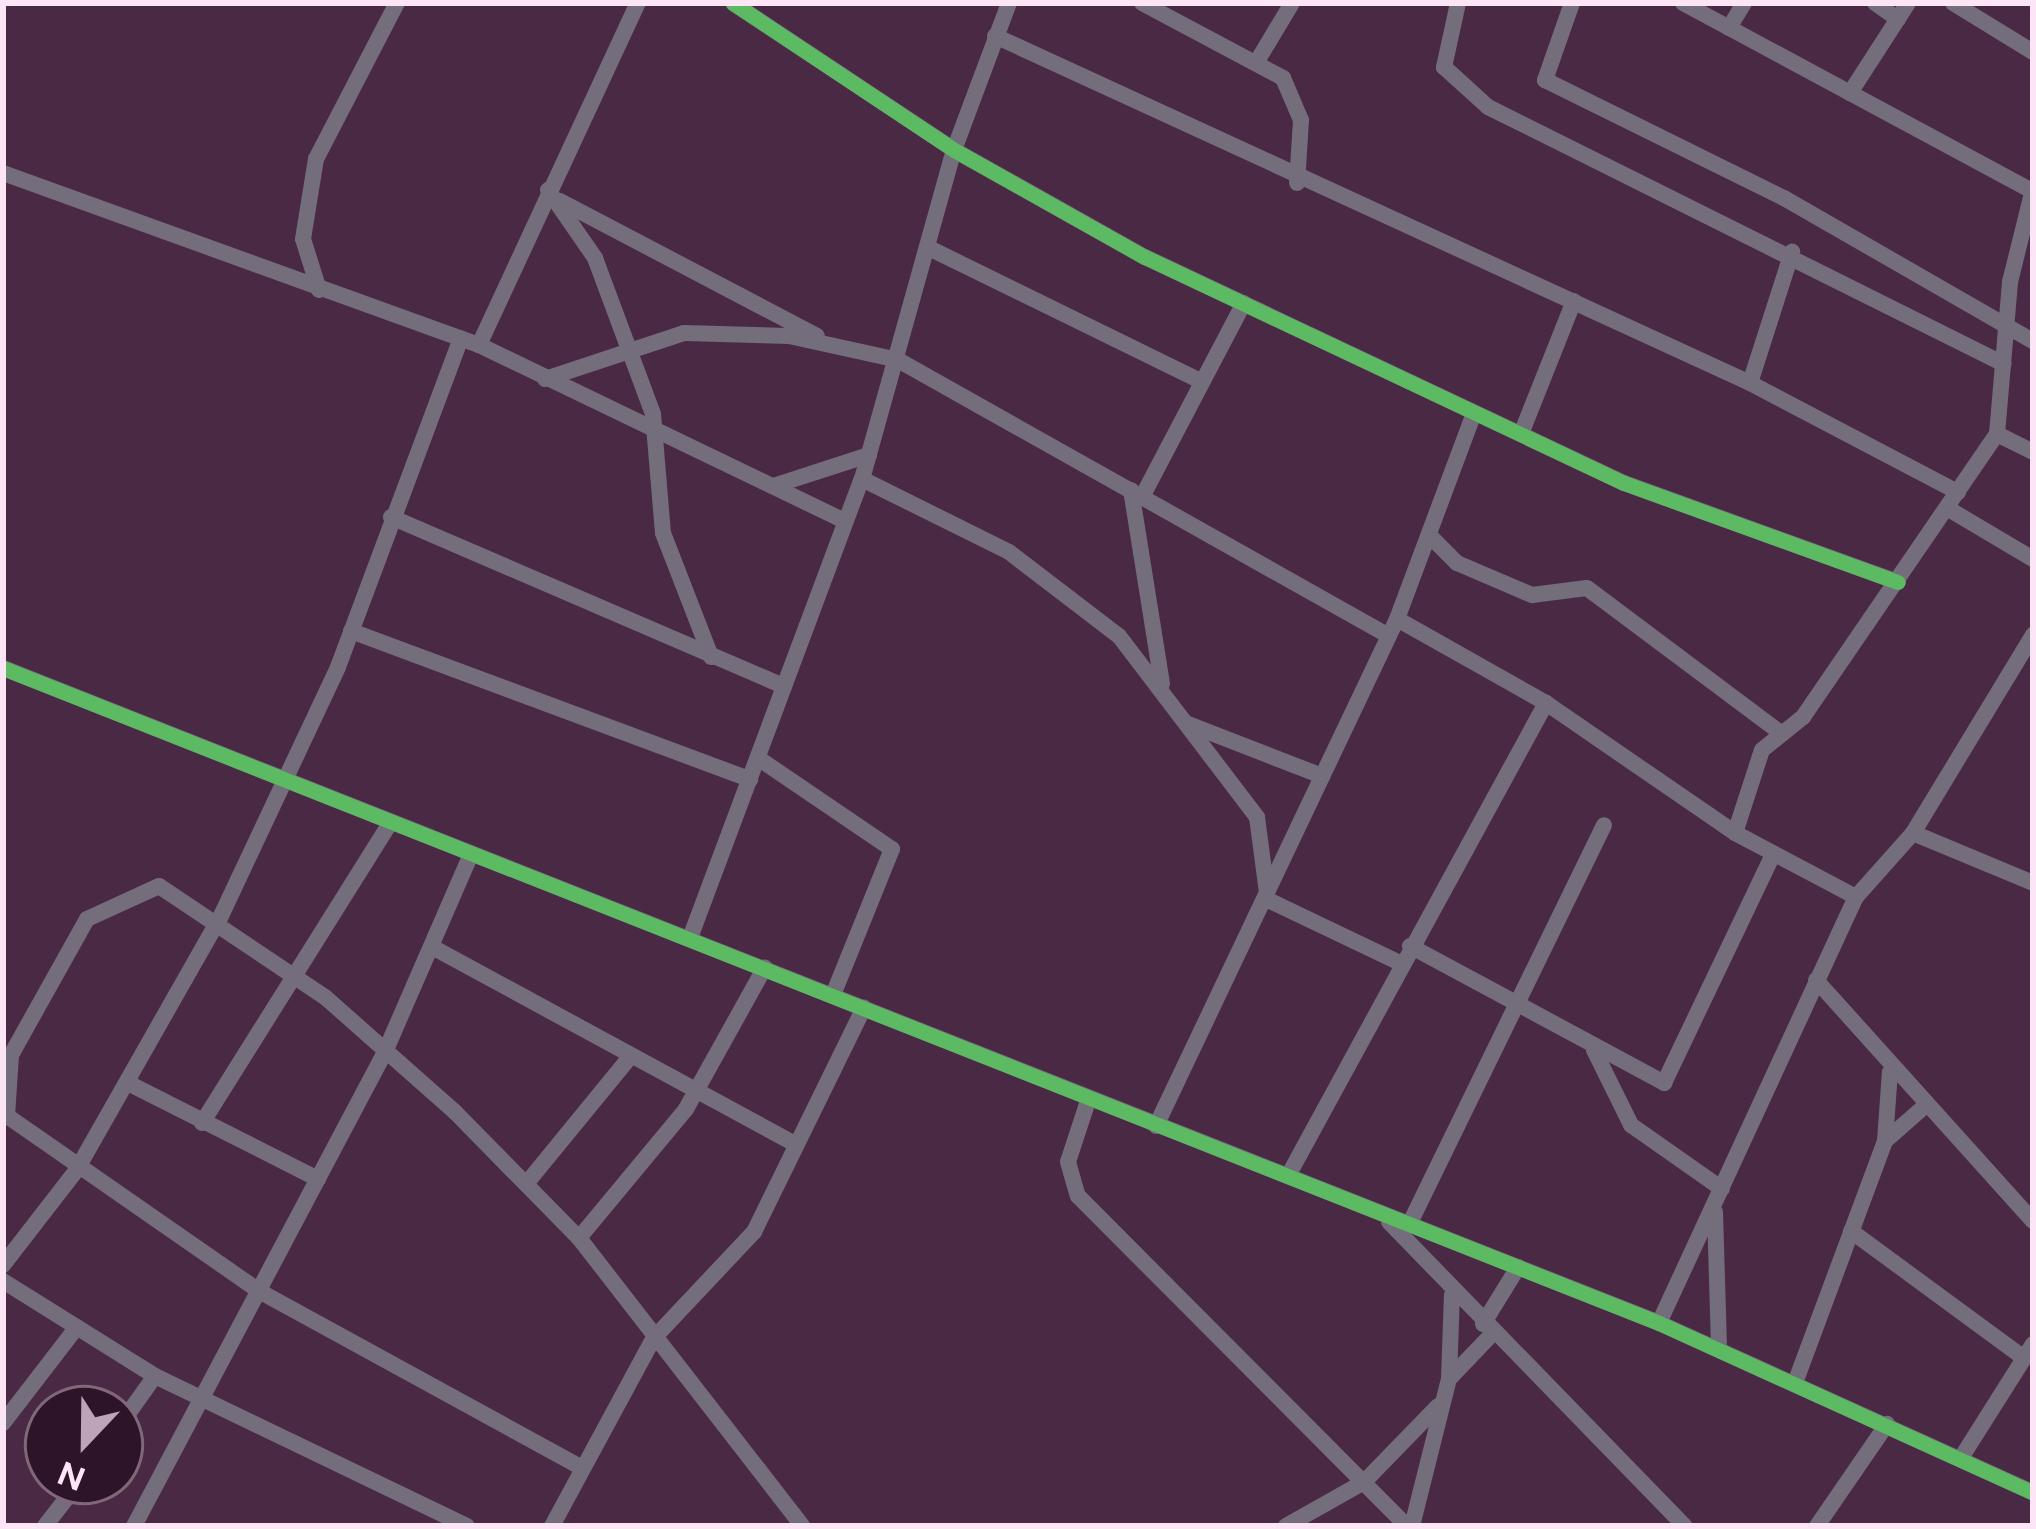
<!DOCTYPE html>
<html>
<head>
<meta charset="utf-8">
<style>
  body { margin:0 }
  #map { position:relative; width:2036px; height:1529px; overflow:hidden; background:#4a2944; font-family:Figtree,sans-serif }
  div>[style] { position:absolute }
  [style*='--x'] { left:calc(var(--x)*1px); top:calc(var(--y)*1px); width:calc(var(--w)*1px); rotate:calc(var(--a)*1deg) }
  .minor>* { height:16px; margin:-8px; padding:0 8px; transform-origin:8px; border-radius:8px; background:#746d7c }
  .cycleway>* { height:15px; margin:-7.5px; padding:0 7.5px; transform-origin:7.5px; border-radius:7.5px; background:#5cba63 }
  span { translate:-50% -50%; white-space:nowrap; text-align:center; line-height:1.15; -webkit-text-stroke:12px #2e1428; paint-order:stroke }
  .frame { position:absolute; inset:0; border:6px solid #fce6f6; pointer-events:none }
  .north { position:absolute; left:24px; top:1385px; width:120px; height:120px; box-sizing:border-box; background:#2e1428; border:3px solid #80687a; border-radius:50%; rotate:202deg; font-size:33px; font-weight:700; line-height:48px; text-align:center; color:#fce6f6 }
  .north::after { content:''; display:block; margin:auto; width:42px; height:54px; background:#bea4b8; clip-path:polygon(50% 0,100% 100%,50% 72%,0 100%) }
</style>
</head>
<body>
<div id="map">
  <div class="minor">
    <i style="--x:733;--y:3;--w:265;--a:33.6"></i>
    <i style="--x:954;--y:150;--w:219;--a:29.3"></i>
    <i style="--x:1145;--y:257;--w:530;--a:25.26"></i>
    <i style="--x:1624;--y:483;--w:291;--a:19.9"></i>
    <i style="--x:1142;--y:3;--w:160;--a:28"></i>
    <i style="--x:1283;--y:78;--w:46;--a:66.8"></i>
    <i style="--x:1301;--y:120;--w:63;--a:93.6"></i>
    <i style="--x:1458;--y:3;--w:66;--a:102.3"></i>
    <i style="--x:1444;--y:67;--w:59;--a:42.3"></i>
    <i style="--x:1488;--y:107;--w:576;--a:26.48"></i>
    <i style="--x:1572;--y:3;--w:82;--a:109.3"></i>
    <i style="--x:1545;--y:80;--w:267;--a:26.3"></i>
    <i style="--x:1784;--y:198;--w:287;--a:29.9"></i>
    <i style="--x:1683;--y:3;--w:396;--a:28.3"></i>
    <i style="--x:1875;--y:3;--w:28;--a:35"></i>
    <i style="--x:1953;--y:3;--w:94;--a:31.5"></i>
    <i style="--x:1729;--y:28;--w:29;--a:-59"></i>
    <i style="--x:995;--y:36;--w:831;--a:24.68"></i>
    <i style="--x:1750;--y:383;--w:235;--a:27.7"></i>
    <i style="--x:1259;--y:58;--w:64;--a:-59"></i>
    <i style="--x:1850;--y:93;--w:107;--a:-57.2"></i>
    <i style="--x:3;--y:173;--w:506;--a:19.87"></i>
    <i style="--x:479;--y:345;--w:406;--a:25.7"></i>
    <i style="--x:548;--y:190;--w:83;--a:55.3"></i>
    <i style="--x:595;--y:258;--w:166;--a:69.6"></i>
    <i style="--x:653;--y:414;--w:119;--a:85.2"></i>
    <i style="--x:663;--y:533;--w:133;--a:68.8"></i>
    <i style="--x:560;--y:201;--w:290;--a:27.7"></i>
    <i style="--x:931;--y:249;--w:297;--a:26.1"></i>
    <i style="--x:319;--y:290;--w:53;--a:-107.4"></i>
    <i style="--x:303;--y:239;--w:81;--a:-80.8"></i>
    <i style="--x:316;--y:159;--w:176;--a:-62.6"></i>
    <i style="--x:479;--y:345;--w:377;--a:-65.1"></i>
    <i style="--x:545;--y:379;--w:146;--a:-18.3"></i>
    <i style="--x:684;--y:333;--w:105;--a:1.6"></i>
    <i style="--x:789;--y:336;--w:112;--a:12.4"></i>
    <i style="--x:898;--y:360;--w:563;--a:29.34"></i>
    <i style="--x:1750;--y:383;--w:138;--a:-72.2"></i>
    <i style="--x:1521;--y:434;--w:143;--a:-68.3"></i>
    <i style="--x:1997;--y:434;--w:40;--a:26.6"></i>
    <i style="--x:862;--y:479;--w:164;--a:26.4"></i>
    <i style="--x:1009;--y:552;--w:138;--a:37.4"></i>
    <i style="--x:1119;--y:636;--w:228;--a:52.7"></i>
    <i style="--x:1257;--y:817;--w:84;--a:82.5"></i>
    <i style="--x:1268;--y:900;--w:146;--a:25.5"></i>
    <i style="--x:773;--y:486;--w:101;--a:-17.9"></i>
    <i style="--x:1131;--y:490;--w:196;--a:80.9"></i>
    <i style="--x:1142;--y:497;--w:219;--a:-62.3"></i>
    <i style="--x:1947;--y:508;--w:100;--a:30.7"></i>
    <i style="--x:391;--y:517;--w:428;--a:23.3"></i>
    <i style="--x:1429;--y:535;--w:40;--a:45"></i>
    <i style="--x:1457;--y:563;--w:82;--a:23.1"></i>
    <i style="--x:1532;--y:595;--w:55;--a:-7.3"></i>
    <i style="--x:1587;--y:588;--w:242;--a:36.8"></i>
    <i style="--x:1397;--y:619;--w:171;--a:29.4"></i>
    <i style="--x:1546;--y:703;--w:229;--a:34.5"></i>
    <i style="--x:351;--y:631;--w:426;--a:20.4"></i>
    <i style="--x:3;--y:668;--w:1781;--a:21.58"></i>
    <i style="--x:1659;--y:1323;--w:411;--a:24.4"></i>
    <i style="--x:1188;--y:724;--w:144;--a:21.2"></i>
    <i style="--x:758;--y:758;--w:162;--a:34.2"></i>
    <i style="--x:892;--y:849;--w:157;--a:112"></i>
    <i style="--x:1913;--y:833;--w:130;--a:22.6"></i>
    <i style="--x:1856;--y:897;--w:137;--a:-152.1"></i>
    <i style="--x:1735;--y:833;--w:87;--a:-72"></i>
    <i style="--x:1762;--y:750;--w:53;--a:-38.8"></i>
    <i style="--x:1803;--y:717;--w:343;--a:-55.6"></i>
    <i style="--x:1997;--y:434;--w:153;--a:-85.1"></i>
    <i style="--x:2010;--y:282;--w:96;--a:-76.1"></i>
    <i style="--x:690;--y:938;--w:490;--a:-69.5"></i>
    <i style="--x:862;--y:479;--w:342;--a:-74.4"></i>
    <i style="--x:954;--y:150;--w:157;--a:-69.5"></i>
    <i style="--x:1410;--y:946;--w:289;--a:28.3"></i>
    <i style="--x:1664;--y:1083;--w:254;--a:-64.5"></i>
    <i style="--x:434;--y:948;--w:405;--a:28.5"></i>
    <i style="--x:1816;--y:980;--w:324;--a:48"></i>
    <i style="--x:1594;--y:1050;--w:84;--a:63.7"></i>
    <i style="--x:1631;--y:1125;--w:111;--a:35.1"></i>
    <i style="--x:128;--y:1083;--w:213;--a:26.8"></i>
    <i style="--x:1088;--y:1101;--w:64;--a:108.2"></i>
    <i style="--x:1068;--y:1162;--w:35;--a:74"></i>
    <i style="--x:1078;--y:1196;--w:466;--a:45.1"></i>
    <i style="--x:3;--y:1113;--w:312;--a:34.8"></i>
    <i style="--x:259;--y:1291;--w:367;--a:28.7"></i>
    <i style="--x:7;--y:1116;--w:61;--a:-86.2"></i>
    <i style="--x:11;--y:1055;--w:156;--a:-60.8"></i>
    <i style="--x:87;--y:919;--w:79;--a:-24.6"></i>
    <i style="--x:159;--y:886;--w:200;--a:33.8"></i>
    <i style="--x:325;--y:997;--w:174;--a:41.5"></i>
    <i style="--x:455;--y:1112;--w:177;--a:45.5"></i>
    <i style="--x:579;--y:1238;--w:364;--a:52.2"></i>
    <i style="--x:202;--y:1123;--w:354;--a:-57.9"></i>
    <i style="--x:1156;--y:1126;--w:561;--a:-64.58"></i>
    <i style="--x:1397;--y:619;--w:220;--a:-69.5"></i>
    <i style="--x:1885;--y:1141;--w:53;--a:-41.2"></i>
    <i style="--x:1288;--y:1176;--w:539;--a:-61.39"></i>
    <i style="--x:526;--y:1184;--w:164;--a:-50.7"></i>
    <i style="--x:1715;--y:1212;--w:137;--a:88.3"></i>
    <i style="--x:1389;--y:1222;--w:424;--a:45.8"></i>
    <i style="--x:1408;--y:1227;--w:447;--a:-64"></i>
    <i style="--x:1851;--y:1231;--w:215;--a:36.3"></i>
    <i style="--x:579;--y:1238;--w:168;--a:-50.3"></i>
    <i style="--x:686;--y:1109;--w:162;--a:-60.9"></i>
    <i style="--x:3;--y:1265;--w:119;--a:-52.2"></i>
    <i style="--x:76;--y:1171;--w:291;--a:-60.4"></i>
    <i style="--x:220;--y:918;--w:277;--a:-64.8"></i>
    <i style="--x:338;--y:667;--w:351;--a:-69.5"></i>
    <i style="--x:3;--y:1281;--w:179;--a:32"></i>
    <i style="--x:155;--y:1376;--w:346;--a:25.7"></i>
    <i style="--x:1659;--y:1323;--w:469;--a:-65.2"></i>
    <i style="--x:1856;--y:897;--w:86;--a:-48.3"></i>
    <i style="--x:1913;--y:833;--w:232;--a:-58.8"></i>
    <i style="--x:1483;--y:1324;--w:67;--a:-58.4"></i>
    <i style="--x:1449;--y:1379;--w:62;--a:-46.3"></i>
    <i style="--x:1795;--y:1383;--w:258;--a:-69.6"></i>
    <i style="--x:1885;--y:1141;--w:69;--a:-85.9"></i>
    <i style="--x:3;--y:1423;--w:121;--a:-52.4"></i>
    <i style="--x:120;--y:1425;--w:60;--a:-54.5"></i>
    <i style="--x:1961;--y:1458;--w:135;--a:-57.7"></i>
    <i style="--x:45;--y:1526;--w:57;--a:-52.1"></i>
    <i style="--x:134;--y:1526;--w:536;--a:-62.1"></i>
    <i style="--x:385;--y:1052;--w:216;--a:-66.5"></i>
    <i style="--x:552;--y:1526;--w:213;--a:-61.6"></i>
    <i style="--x:653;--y:1339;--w:147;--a:-46.7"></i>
    <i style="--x:754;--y:1232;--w:250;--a:-63.9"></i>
    <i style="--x:1286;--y:1526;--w:90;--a:-29.4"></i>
    <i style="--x:1364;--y:1482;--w:106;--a:-45.8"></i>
    <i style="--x:1412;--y:1526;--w:152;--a:-75.9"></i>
    <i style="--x:1449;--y:1379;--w:84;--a:-88"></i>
    <i style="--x:1817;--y:1526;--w:124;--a:-55.5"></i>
  </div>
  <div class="cycleway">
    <i style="--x:733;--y:3;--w:265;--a:33.6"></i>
    <i style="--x:954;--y:150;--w:219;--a:29.3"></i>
    <i style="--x:1145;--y:257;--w:530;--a:25.26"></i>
    <i style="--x:1624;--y:483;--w:291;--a:19.9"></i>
    <i style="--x:3;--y:668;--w:1781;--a:21.58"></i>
    <i style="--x:1659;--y:1323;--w:411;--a:24.4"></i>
  </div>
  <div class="frame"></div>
  <div class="north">N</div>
</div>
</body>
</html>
